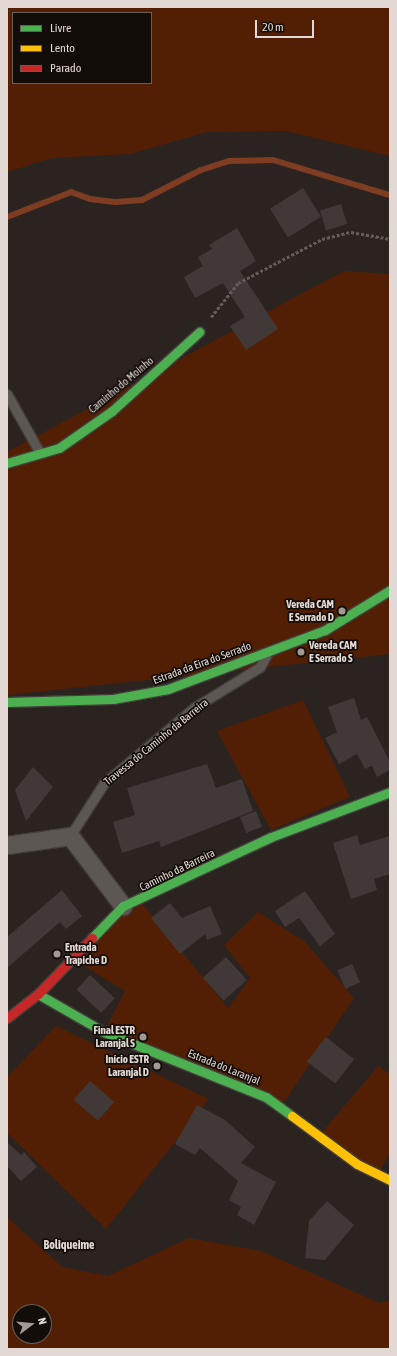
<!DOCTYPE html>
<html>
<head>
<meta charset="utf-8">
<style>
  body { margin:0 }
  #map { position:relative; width:397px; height:1356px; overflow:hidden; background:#2b2320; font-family:"Asap Condensed",sans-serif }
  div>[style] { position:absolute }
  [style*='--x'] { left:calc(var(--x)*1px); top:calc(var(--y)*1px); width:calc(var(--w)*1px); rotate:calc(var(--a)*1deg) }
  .green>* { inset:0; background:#531f04 }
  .stream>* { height:6px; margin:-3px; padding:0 3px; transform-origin:3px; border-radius:3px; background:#7e3d22 }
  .building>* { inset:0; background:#403937; transform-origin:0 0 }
  .path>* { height:2.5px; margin-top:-1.25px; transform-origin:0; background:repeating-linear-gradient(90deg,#625d5a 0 3px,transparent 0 5px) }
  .roads { filter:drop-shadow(1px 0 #443e3b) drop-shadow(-1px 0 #443e3b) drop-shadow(0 1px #443e3b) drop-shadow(0 -1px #443e3b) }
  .lane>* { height:9px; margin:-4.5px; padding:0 4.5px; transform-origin:4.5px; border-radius:4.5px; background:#5d5754 }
  .street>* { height:17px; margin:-8.5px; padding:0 8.5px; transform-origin:8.5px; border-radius:8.5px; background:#5d5754 }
  .fast>* { height:9px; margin:-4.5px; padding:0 4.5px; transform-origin:4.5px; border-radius:4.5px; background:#4caf50 }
  .slow>* { height:9px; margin:-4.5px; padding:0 4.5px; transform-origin:4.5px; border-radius:4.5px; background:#ffc107 }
  .jam>* { height:9px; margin:-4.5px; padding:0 4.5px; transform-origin:4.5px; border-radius:4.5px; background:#c62828 }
  .dots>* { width:11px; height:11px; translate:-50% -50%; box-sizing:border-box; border:2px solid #130d0a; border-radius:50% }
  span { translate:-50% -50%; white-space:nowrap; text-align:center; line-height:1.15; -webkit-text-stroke:3.5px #130d0a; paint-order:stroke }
  .street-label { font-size:11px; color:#e2d8d4 }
  .poi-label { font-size:11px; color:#e2d8d4; font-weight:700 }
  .right { translate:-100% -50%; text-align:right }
  .left { translate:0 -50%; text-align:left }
  .neighbourhood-label { font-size:12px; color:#e2d8d4; font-weight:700 }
  .frame { position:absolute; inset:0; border:8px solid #e2d8d4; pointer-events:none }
  .legend { position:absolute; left:12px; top:12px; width:140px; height:72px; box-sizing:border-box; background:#130d0a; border:1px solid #665e5b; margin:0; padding:5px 7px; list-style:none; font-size:12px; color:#e2d8d4 }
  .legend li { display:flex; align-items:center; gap:8px; height:20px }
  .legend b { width:20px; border:1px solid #665e5b }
  .north { position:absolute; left:12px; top:1304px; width:40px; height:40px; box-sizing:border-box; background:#130d0a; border:1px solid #665e5b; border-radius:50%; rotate:74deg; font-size:11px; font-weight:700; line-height:16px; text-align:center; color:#e2d8d4 }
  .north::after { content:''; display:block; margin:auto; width:14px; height:18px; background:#a29995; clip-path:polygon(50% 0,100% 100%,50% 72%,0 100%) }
  .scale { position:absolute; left:255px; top:20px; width:59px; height:18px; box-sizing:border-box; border:2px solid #e2d8d4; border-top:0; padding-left:5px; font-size:12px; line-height:14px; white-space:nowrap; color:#e2d8d4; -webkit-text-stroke:3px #130d0a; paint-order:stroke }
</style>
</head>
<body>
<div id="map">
  <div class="green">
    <i style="clip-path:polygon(evenodd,7px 7px,390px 7px,390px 156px,286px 131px,207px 132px,130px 154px,52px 158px,7px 172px,7px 7px,13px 13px,151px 13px,151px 83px,13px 83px,13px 13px)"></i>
    <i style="clip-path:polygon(344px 271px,390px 274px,390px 654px,7px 695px,7px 452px)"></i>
    <i style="clip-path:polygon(303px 700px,350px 797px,271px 830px,217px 731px)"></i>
    <i style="clip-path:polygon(140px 901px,228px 1008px,250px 978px,224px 945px,258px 912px,304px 941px,354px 998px,280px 1108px,104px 1032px,125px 991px,71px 958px)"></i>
    <i style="clip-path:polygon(56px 1026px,209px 1099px,106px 1229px,7px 1133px,7px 1077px)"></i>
    <i style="clip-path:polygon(378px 1066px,390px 1074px,390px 1153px,377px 1176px,319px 1136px)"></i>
    <i style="clip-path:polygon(evenodd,7px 1217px,62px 1267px,108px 1276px,189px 1238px,261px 1251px,380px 1303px,390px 1300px,390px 1349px,7px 1349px,7px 1217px,20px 1312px,44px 1312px,44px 1336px,20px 1336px,20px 1312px)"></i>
  </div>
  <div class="stream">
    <i style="--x:7;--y:217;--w:69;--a:-21.3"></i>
    <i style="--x:71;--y:192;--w:20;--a:20"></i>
    <i style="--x:90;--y:199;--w:25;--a:7"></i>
    <i style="--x:115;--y:202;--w:27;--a:-4"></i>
    <i style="--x:142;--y:200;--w:66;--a:-27"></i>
    <i style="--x:201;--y:170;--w:29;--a:-18"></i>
    <i style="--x:229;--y:161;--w:44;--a:-1.3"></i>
    <i style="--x:273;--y:160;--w:122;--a:16.7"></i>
  </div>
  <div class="building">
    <i style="left:303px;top:188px;width:34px;height:39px;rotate:58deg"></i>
    <i style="left:341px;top:204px;width:21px;height:22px;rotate:73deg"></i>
    <i style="clip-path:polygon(237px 228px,256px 261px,240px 271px,278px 329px,246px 350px,230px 326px,245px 317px,223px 283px,195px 298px,184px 277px,203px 266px,198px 257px,212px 249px,209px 245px)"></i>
    <i style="clip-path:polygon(354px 698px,361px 720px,367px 717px,390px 762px,390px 770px,377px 777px,372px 766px,365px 769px,357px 754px,339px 764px,325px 738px,337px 732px,328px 707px)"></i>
    <i style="clip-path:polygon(207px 764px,216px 788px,242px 779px,253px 811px,161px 847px,159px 841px,122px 853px,113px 822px,135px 815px,127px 788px)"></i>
    <i style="clip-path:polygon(33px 767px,53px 787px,26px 821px,15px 790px)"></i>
    <i style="left:256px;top:811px;width:17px;height:17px;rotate:69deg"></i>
    <i style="clip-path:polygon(357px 835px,360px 845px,390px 836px,390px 874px,374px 879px,377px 890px,351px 899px,333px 843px)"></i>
    <i style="clip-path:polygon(62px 890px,82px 916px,66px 929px,60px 922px,7px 968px,7px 937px)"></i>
    <i style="clip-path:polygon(305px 891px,335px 934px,320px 946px,299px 918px,285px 927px,275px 911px)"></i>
    <i style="clip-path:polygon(170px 903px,182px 918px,210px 906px,222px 934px,207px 940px,205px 934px,180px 954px,151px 918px)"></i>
    <i style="left:226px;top:957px;width:31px;height:31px;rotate:48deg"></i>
    <i style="left:352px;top:964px;width:20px;height:16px;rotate:66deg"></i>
    <i style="left:90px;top:975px;width:34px;height:20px;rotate:43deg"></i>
    <i style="left:326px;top:1037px;width:36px;height:31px;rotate:38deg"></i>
    <i style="left:90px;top:1081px;width:32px;height:25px;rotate:41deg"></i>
    <i style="clip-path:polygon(197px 1105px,225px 1120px,255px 1147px,241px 1163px,276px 1182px,254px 1225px,237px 1215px,241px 1207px,229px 1200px,238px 1181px,200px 1148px,195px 1155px,175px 1144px)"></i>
    <i style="clip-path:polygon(7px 1142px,21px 1155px,24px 1152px,37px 1167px,21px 1181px,7px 1166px)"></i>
    <i style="clip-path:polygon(327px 1201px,354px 1225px,325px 1260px,305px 1258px,309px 1221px)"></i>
  </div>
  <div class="path">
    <i style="--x:211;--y:317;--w:43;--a:-51.5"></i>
    <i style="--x:238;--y:283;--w:95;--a:-27.6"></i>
    <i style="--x:322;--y:239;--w:30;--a:-14"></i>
    <i style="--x:351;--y:232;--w:40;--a:10"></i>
  </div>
  <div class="roads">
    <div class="lane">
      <i style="--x:7;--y:394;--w:68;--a:60.8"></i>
      <i style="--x:70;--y:836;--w:63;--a:-57.3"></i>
      <i style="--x:104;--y:783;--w:119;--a:-39.9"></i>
      <i style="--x:195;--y:707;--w:76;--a:-31.6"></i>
      <i style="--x:260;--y:667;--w:13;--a:-61"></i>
    </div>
    <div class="street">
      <i style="--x:7;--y:845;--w:64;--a:-8.1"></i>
      <i style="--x:70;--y:836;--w:88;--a:52.9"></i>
    </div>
    <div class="fast">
      <i style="--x:7;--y:463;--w:54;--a:-16.1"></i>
      <i style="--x:59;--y:448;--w:65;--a:-34.9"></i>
      <i style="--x:112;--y:411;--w:118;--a:-42.2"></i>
      <i style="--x:7;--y:702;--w:106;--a:-1.6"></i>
      <i style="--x:113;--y:699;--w:56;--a:-10.3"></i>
      <i style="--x:168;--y:689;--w:168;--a:-20.6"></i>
      <i style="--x:325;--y:630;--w:76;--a:-31.6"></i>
      <i style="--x:92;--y:938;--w:45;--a:-45.9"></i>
      <i style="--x:123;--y:906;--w:163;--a:-25"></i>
      <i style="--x:271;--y:837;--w:127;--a:-20.7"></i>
      <i style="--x:38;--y:994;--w:76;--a:29.9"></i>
      <i style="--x:104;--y:1032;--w:175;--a:21.9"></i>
      <i style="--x:266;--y:1097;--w:32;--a:36"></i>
    </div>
    <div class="slow">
      <i style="--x:292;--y:1116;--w:81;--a:36.4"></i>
      <i style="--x:357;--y:1164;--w:37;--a:26"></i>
    </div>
    <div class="jam">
      <i style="--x:7;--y:1018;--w:39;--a:-38"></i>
      <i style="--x:38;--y:994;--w:78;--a:-46"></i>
    </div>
  </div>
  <div class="dots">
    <i style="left:342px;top:611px;background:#a29995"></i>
    <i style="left:301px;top:652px;background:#a29995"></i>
    <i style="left:57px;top:954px;background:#a29995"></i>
    <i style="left:143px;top:1037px;background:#a29995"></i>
    <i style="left:157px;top:1066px;background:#a29995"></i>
  </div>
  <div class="street-label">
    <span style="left:121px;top:385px;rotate:-40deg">Caminho do Moinho</span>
    <span style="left:202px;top:663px;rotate:-20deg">Estrada da Eira do Serrado</span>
    <span style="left:156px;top:742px;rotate:-39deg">Travessa do Caminho da Barreira</span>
    <span style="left:177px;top:870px;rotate:-26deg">Caminho da Barreira</span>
    <span style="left:224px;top:1067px;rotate:22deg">Estrada do Laranjal</span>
  </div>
  <div class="poi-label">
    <span class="right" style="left:334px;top:611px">Vereda CAM<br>E Serrado D</span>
    <span class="left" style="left:309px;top:652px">Vereda CAM<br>E Serrado S</span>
    <span class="left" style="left:65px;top:954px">Entrada<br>Trapiche D</span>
    <span class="right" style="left:135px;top:1037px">Final ESTR<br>Laranjal S</span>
    <span class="right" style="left:149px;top:1066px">Início ESTR<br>Laranjal D</span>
  </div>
  <div class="neighbourhood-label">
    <span style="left:69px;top:1246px">Boliqueime</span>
  </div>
  <div class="frame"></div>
  <ul class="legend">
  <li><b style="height:5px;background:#4caf50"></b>Livre</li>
  <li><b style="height:5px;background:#ffc107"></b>Lento</li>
  <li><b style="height:5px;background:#c62828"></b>Parado</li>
  </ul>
  <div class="north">N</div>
  <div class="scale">20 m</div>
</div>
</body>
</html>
